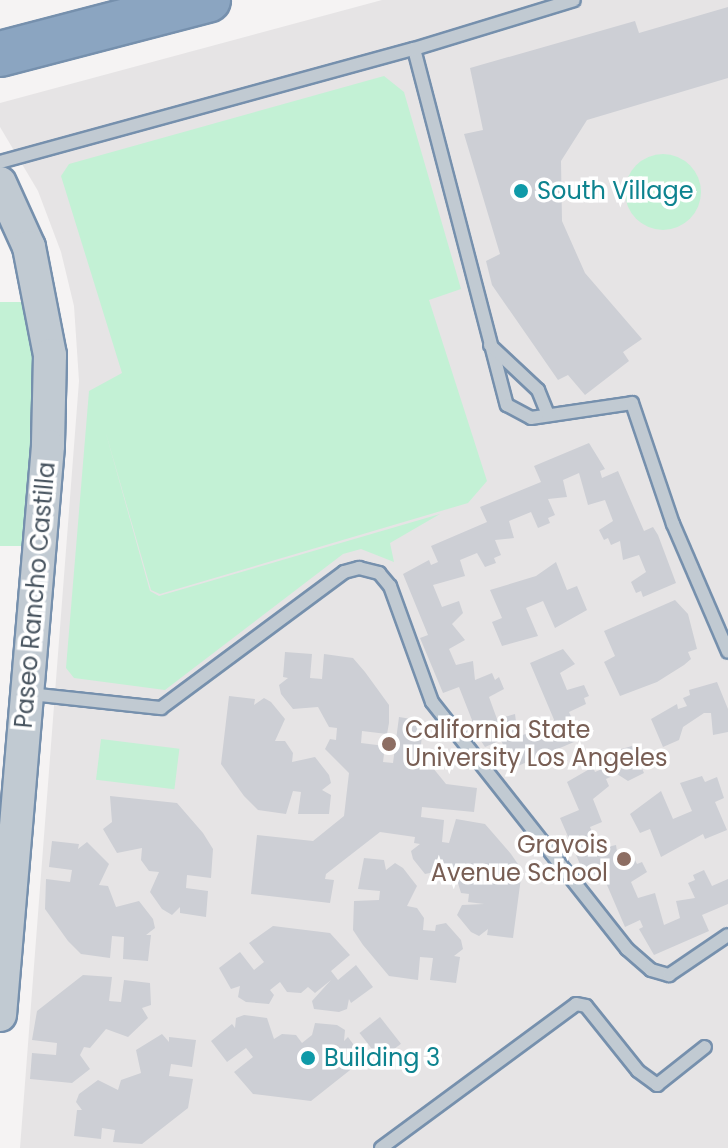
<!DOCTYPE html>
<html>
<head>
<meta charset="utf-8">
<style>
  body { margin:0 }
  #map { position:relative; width:728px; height:1148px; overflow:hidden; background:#f5f3f3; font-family:Poppins,sans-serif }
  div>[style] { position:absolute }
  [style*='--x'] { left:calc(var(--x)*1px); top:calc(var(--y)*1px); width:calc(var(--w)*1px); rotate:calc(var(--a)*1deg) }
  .education>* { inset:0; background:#e6e4e5 }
  .green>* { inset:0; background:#c3f1d5; transform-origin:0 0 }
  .round { border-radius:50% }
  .building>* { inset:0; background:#cdcfd5; transform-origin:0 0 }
  .roads { filter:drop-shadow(2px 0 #7690ad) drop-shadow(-2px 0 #7690ad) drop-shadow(0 2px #7690ad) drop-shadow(0 -2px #7690ad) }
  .service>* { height:12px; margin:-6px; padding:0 6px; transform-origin:6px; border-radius:6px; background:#c1cad2 }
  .tertiary>* { height:32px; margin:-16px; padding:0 16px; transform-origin:16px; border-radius:16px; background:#c1cad2 }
  .motorway>* { height:44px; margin:-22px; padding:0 22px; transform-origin:22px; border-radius:22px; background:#8ba5c1 }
  .dots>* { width:22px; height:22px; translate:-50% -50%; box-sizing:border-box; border:4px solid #fff; border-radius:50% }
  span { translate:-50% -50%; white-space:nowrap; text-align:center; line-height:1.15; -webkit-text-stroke:7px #fff; paint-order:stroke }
  .culture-label { font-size:24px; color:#0d838f }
  .left { translate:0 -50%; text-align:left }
  .street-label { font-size:24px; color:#4a5661 }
  .education-label { font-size:24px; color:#785e54 }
  .right { translate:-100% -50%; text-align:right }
</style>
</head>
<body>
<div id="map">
  <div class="education">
    <i style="clip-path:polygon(382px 0,728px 0,728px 1148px,20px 1148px,79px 381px,74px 306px,61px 252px,38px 191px,0 127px,0 103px)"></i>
  </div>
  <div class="green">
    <i style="clip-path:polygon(384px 76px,404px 92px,461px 289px,429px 300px,487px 481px,468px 503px,160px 594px,151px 590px,105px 430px,150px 591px,159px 596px,440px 514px,390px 543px,394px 562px,361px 549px,343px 554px,165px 690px,74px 678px,66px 668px,89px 391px,122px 373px,61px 176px,69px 164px)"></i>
    <i class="round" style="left:625px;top:154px;width:76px;height:76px"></i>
    <i style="clip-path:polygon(0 302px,24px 302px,36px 380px,22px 546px,0 546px)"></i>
    <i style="left:101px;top:739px;width:79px;height:41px;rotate:7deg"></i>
  </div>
  <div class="building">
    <i style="clip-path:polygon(728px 7px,728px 78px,587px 120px,561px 161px,562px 221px,585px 273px,642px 339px,623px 352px,629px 361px,585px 395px,568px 375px,558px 380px,492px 285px,486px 261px,500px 254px,464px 134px,483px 130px,470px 68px,635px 21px,639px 33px)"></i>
    <i style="clip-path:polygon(589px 443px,605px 469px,600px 471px,602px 478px,618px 471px,644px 531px,653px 527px,658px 535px,676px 583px,643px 597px,641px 591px,636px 593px,631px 582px,646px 572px,639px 555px,623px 560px,620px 541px,611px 545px,608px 538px,604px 540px,599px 530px,613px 521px,605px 500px,588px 505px,579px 473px,563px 480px,567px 497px,548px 499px,555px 515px,548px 518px,550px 523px,538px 528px,531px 512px,509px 521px,514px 538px,495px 540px,501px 555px,494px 558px,496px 563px,485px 567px,477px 553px,460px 560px,465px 576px,433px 585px,442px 607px,459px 601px,463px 613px,452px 624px,465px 640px,449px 649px,456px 665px,473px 661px,475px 680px,492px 673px,495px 680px,499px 677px,504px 689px,489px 697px,497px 719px,515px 714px,518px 737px,555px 722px,530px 663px,563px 649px,575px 664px,560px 673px,567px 690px,584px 685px,589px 696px,584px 698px,586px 704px,569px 712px,581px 739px,513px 768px,501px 740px,485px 747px,479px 738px,459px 687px,443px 693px,420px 638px,428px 635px,403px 574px,429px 560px,431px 565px,438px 562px,431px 546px,487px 522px,480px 507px,541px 482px,534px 466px)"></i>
    <i style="clip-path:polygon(556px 562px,567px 590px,577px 586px,587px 610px,555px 628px,543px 601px,526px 608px,538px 636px,502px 646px,492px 622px,502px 618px,490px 590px,536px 576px)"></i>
    <i style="clip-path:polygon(675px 600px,688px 614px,697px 649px,688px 652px,691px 659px,684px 665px,657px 682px,620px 696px,604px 662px,615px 656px,604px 631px)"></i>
    <i style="clip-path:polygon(285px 652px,312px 654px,310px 678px,322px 679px,324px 654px,353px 658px,365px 672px,389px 705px,389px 723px,387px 734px,362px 731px,361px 743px,385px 746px,383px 762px,393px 763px,399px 717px,424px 721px,420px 752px,446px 784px,477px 788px,474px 812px,422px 807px,421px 817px,444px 820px,442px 842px,449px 843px,456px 819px,485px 824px,511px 854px,522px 870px,513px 938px,487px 935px,488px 929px,479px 936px,471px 932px,457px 915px,462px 905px,484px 904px,468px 902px,469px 894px,461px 893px,458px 883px,449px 879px,450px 869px,425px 874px,413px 859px,411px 851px,420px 844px,414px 843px,415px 837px,380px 832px,326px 874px,325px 879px,334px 880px,330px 903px,251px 894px,257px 835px,313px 841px,344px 816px,349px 773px,325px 749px,330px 739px,336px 740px,337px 728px,329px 727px,318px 707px,293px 709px,281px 694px,279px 685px,288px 678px,283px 677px)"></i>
    <i style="clip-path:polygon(717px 682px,728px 709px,728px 732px,713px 735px,711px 713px,704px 713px,683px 727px,679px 740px,663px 747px,651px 719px,677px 704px,678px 709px,687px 706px,683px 698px,690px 695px,689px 690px)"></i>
    <i style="clip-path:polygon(229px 696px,255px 699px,254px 705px,264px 698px,271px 702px,285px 719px,275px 741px,285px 741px,293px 753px,292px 762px,315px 757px,329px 775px,331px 783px,322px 790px,331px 795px,329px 814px,298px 814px,301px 792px,293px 791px,286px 814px,258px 810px,244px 796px,221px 764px)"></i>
    <i style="clip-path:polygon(632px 746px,644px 773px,628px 781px,617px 774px,606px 779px,609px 786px,593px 799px,602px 822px,590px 827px,599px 849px,616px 845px,619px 864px,634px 858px,637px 864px,642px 862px,647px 872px,631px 882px,638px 898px,655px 893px,664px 925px,680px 918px,676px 901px,695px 898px,688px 883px,695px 880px,693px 875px,704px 870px,712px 886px,728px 879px,728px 904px,702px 915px,709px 931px,654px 955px,639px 929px,643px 927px,640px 920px,625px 927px,601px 871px,586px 878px,560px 818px,579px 810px,567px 782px,593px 767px,595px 772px,602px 769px,599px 762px,606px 759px,604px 754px)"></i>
    <i style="clip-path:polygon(702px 776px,705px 782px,717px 777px,724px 798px,715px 802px,727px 830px,705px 839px,703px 834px,661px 857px,650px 829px,640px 833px,630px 814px,661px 791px,673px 819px,692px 811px,680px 783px)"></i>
    <i style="clip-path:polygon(110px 796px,177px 803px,203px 833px,213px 849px,211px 878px,187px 875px,186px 888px,208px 891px,206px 917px,180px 913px,180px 907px,172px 915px,162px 909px,150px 892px,159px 872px,149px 871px,141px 860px,142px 848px,117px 853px,103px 829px,112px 822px)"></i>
    <i style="clip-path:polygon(52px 841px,79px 844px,78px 849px,87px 842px,109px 864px,99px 885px,108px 886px,116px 907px,139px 901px,153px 919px,155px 928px,146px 935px,151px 935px,148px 961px,123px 959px,124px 937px,112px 936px,110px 958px,81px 954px,68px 941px,45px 909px,46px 879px,70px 882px,72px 870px,49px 867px)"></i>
    <i style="clip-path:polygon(364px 858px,384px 860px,386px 870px,395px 863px,403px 868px,417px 886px,407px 906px,417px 908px,424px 918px,423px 930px,435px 931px,436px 925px,446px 923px,461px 940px,463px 949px,454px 956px,460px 957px,456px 983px,430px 980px,433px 958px,420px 957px,418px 980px,389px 976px,363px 945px,353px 930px,354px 901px,379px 900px,380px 891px,358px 889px)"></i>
    <i style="clip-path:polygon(273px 926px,330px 933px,350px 955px,331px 971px,338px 980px,356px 965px,373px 987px,351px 1003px,349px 999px,347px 1009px,339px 1012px,314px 1009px,312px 1001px,331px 980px,315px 993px,308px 987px,301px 993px,287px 992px,280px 982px,270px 990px,274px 995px,269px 1004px,246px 1002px,238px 997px,240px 986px,231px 989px,219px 968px,240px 952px,254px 970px,264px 962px,249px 943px)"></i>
    <i style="clip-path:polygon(83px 975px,112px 977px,109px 1001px,121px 1002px,124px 980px,150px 983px,151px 1005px,142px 1008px,148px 1018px,128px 1037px,106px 1029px,90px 1048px,84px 1047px,80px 1055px,90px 1069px,72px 1083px,30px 1079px,32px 1053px,56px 1055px,57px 1043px,32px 1040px,37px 1011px)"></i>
    <i style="clip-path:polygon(244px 1015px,267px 1018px,274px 1039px,282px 1034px,296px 1035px,302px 1043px,312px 1035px,315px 1023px,337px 1025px,345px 1030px,344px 1041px,348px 1037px,364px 1059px,311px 1101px,253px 1094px,234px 1072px,253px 1057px,246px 1048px,227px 1062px,211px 1041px,232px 1024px,235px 1028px,236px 1018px)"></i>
    <i style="left:380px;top:1017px;width:34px;height:26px;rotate:52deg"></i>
    <i style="clip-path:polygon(162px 1034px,169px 1042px,169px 1037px,196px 1040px,192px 1067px,171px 1064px,169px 1076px,193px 1079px,188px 1108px,142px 1144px,113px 1142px,115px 1130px,102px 1128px,101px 1139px,74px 1136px,77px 1110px,82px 1110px,76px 1102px,79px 1094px,98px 1080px,118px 1090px,121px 1080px,141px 1073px,136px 1050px)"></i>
  </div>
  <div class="roads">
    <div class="service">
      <i style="--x:414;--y:49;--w:368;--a:75.4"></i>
      <i style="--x:507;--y:405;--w:27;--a:28"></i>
      <i style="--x:531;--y:418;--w:102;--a:-8.4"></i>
      <i style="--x:632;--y:403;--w:128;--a:71.3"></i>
      <i style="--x:673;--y:524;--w:139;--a:66.7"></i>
      <i style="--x:0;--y:162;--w:429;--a:-15.3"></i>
      <i style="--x:414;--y:49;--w:167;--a:-17"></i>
      <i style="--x:490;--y:345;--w:66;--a:43.2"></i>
      <i style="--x:538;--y:390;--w:27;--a:68"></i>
      <i style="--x:30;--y:694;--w:132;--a:6.1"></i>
      <i style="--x:161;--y:708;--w:228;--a:-36.6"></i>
      <i style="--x:344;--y:572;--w:16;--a:-15"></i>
      <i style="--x:359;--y:568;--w:21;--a:14"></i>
      <i style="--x:379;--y:573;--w:17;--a:50"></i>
      <i style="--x:390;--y:586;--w:123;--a:70.1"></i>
      <i style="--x:432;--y:702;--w:315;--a:51.7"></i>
      <i style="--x:627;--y:949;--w:32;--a:41"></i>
      <i style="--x:651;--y:970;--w:19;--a:16"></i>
      <i style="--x:669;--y:975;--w:71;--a:-34.1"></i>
      <i style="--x:381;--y:1148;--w:242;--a:-36.4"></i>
      <i style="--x:576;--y:1004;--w:10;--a:11"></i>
      <i style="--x:586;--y:1006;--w:83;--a:51.3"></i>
      <i style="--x:638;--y:1071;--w:24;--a:36"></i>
      <i style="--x:657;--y:1085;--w:61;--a:-38.4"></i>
    </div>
    <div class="tertiary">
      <i style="--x:0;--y:183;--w:70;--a:65.6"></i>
      <i style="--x:29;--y:247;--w:110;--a:79"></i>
      <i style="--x:50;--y:355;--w:91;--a:91.3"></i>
      <i style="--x:48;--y:446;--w:571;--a:94.82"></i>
    </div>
    <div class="motorway">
      <i style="--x:0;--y:54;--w:215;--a:-14.6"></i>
    </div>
  </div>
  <div class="dots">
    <i style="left:521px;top:191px;background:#0f9aa8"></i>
    <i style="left:389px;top:744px;background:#8d6e63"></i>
    <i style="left:624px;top:859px;background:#8d6e63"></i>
    <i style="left:308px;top:1058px;background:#0f9aa8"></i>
  </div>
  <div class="culture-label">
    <span class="left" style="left:537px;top:191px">South Village</span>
    <span class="left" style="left:324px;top:1058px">Building 3</span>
  </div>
  <div class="street-label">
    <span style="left:35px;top:595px;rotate:-85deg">Paseo Rancho Castilla</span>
  </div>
  <div class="education-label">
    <span class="left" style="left:405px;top:744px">California State<br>University Los Angeles</span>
    <span class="right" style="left:608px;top:859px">Gravois<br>Avenue School</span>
  </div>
</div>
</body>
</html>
